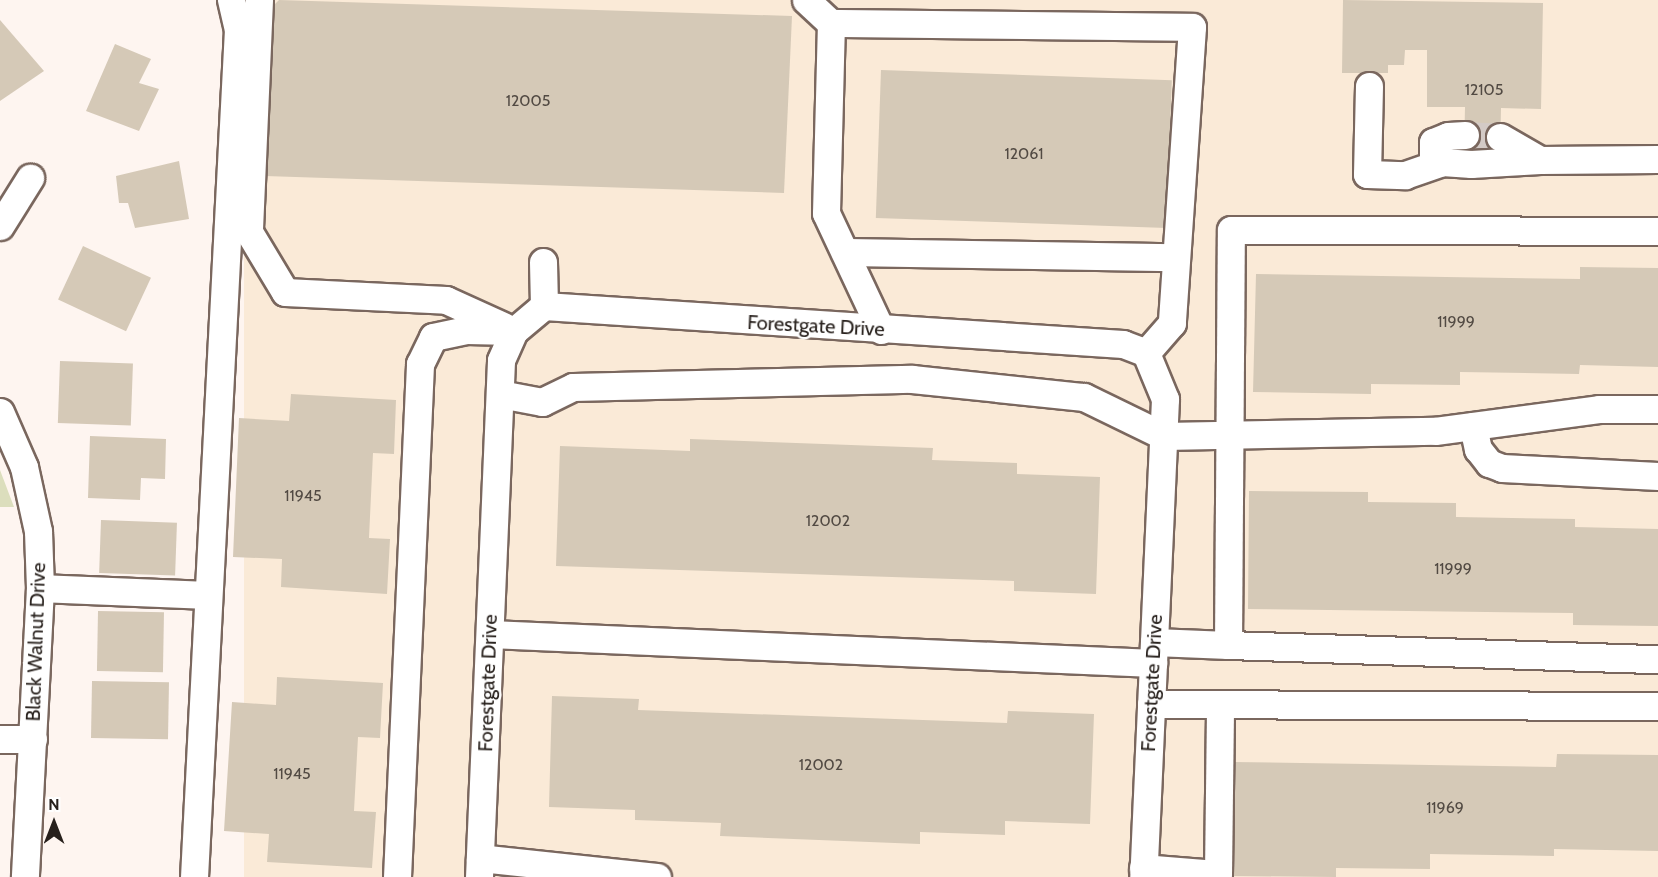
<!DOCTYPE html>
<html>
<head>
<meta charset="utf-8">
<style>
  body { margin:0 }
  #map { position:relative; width:1658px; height:877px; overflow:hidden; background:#fef5f0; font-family:Cabin,sans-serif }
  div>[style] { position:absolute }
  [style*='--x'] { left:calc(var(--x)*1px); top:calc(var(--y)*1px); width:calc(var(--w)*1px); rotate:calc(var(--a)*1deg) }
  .industrial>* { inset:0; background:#faead7; transform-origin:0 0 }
  .green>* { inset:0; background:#dcdebd }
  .building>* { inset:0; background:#d5c9b7; transform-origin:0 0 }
  .minor-tunnel>* { height:27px; margin-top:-13.5px; transform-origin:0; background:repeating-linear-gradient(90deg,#d3cac6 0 27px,transparent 0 41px) }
  .roads { filter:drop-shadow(2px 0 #7a675e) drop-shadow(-2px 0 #7a675e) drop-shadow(0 2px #7a675e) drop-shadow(0 -2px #7a675e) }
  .minor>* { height:27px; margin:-13.5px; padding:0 13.5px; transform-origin:13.5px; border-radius:13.5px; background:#fff }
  span { translate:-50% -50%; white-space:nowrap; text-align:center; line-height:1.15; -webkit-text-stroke:5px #fff; paint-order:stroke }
  .number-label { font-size:16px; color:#524a43 }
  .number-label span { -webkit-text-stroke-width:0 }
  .street-label { font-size:20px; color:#27201c }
  .north { position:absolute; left:24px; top:793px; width:60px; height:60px; -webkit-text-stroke:4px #fff; paint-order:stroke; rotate:0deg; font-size:16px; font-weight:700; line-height:24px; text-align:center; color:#27201c }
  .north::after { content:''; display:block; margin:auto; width:21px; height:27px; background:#27201c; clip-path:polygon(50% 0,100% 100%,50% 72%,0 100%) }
</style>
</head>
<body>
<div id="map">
  <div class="industrial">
    <i style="left:244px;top:0;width:1414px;height:878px"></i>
  </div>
  <div class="green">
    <i style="clip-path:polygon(0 470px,14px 507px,0 507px)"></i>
  </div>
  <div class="building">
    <i style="clip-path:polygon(279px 0,792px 16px,784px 193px,265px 176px,271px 8px)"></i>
    <i style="clip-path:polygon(1343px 0,1543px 3px,1541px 109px,1501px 108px,1500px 154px,1464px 153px,1465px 107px,1427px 107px,1427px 50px,1405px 50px,1404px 65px,1388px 65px,1388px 73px,1342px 73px)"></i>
    <i style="clip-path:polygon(0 20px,44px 71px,0 101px)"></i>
    <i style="clip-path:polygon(115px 44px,151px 59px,139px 83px,159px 89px,139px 131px,86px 111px)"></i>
    <i style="left:881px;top:70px;width:291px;height:148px;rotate:2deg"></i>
    <i style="clip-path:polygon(179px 161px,189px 219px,135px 228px,128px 203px,119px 203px,116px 176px)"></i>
    <i style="left:83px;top:246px;width:75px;height:59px;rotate:25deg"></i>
    <i style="clip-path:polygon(1580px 267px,1658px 268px,1658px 367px,1580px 365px,1579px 374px,1460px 372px,1460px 385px,1371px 384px,1371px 394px,1253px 392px,1256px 274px,1580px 279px)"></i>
    <i style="left:60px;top:361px;width:73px;height:62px;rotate:2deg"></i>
    <i style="clip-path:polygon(291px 394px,396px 400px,394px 454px,373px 453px,369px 538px,390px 539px,387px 594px,281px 587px,282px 559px,233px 557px,239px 418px,289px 421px)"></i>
    <i style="clip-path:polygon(90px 436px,166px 439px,165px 479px,141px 478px,140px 500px,88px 498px)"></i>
    <i style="clip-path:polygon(690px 439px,933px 448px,932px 460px,1017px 463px,1017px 474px,1100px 477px,1096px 594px,1014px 591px,1014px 581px,556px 566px,560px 446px,690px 451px)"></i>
    <i style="clip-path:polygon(1249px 491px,1368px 492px,1368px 502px,1456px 503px,1456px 517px,1575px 519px,1575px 527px,1658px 529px,1658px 626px,1573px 625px,1573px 613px,1248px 609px)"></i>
    <i style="left:101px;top:520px;width:76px;height:53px;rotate:2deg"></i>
    <i style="left:98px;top:611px;width:66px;height:60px;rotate:1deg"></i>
    <i style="clip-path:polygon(277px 677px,383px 683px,380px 738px,358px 737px,354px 811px,376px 812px,372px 868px,267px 862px,269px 834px,224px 831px,232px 702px,276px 705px)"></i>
    <i style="left:92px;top:681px;width:77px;height:57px;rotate:1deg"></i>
    <i style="clip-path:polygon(552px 696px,639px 699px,638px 710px,1007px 723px,1008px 711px,1094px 714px,1090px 824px,1005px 821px,1005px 835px,920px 832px,920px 844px,720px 836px,721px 823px,635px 820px,635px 810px,549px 807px)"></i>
    <i style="clip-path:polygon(1557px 754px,1658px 755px,1658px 851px,1554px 849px,1554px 856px,1430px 854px,1430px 869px,1336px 868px,1336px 877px,1231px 876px,1233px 762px,1556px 767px)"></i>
  </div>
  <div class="minor-tunnel">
    <i style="--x:1465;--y:135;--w:35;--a:3"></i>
  </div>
  <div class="roads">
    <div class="minor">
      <i style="--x:259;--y:0;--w:232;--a:92.5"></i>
      <i style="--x:249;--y:232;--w:70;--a:59"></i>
      <i style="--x:285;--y:292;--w:161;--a:2.8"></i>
      <i style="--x:446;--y:300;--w:63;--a:24.5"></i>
      <i style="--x:806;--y:0;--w:34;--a:43"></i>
      <i style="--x:1369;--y:86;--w:88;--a:91.3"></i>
      <i style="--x:1367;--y:174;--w:38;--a:2"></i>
      <i style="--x:1405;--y:175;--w:39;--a:-19"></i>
      <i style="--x:1465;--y:135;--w:17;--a:177"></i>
      <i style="--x:1448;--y:136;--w:16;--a:158"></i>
      <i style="--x:1433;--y:142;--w:14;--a:90"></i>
      <i style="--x:1433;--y:156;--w:11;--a:34"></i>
      <i style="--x:1442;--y:162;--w:29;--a:4"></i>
      <i style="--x:1471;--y:164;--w:69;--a:-3.3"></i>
      <i style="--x:1500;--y:137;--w:46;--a:29.9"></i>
      <i style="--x:1540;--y:160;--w:118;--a:-0.5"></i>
      <i style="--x:0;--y:226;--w:57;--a:-58"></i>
      <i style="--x:845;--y:252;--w:331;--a:0.9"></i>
      <i style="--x:543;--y:262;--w:44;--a:88.7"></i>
      <i style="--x:881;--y:330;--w:129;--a:-115.2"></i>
      <i style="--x:826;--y:213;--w:190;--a:-88.5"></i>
      <i style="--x:831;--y:23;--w:361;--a:0.6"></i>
      <i style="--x:1192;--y:27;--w:297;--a:93.9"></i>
      <i style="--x:1172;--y:323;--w:40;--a:131"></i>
      <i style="--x:500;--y:394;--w:43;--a:10.8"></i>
      <i style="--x:542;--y:402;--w:34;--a:-26"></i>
      <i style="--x:573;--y:387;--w:339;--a:-1.4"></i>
      <i style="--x:912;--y:379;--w:173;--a:6"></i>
      <i style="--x:1084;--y:397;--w:89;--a:26"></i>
      <i style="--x:1164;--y:436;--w:271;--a:-1.1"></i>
      <i style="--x:1435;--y:431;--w:165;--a:-7.6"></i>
      <i style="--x:1599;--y:409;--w:59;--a:0"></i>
      <i style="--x:0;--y:412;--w:60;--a:66.4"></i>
      <i style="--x:24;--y:467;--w:66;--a:77.7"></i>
      <i style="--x:38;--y:531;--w:57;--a:88"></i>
      <i style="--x:40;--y:588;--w:289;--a:93"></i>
      <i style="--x:1473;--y:426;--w:24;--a:78"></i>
      <i style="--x:1478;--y:449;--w:18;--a:52"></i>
      <i style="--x:1489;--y:463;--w:14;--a:21"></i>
      <i style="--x:1502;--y:468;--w:156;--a:2.9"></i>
      <i style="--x:40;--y:588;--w:167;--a:2.4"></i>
      <i style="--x:490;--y:634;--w:664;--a:2.5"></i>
      <i style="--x:1154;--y:642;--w:74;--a:2.3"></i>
      <i style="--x:1228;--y:645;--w:415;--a:-89.6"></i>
      <i style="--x:1231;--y:230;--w:427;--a:0.1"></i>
      <i style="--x:1228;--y:645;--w:430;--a:1.9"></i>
      <i style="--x:1151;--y:704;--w:507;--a:0.23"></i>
      <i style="--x:0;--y:739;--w:33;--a:0"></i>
      <i style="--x:480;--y:858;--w:178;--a:6.1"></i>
      <i style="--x:1143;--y:868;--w:75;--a:4.6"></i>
      <i style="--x:1218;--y:874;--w:169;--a:-89.3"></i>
      <i style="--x:194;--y:877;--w:848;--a:-87.03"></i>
      <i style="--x:238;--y:30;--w:31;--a:-103"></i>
      <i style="--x:397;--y:877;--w:514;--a:-87.43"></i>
      <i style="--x:420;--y:364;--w:30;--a:-64"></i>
      <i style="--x:433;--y:337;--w:34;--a:-12"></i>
      <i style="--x:466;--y:330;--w:48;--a:1.2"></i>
      <i style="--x:479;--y:877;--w:517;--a:-87.56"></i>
      <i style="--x:501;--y:360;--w:32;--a:-66"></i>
      <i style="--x:514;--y:331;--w:39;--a:-40"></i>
      <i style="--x:544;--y:306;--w:580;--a:3.75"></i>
      <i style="--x:1123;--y:344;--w:25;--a:21"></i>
      <i style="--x:1146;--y:353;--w:50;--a:67.6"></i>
      <i style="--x:1165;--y:399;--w:479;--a:92.6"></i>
    </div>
  </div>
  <div class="number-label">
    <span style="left:1484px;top:90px">12105</span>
    <span style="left:528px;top:101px">12005</span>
    <span style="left:1024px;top:154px">12061</span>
    <span style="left:1456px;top:322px">11999</span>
    <span style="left:303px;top:496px">11945</span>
    <span style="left:828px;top:521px">12002</span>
    <span style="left:1453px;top:569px">11999</span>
    <span style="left:821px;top:765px">12002</span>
    <span style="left:292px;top:774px">11945</span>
    <span style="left:1445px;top:808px">11969</span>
  </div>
  <div class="street-label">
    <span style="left:816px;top:326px;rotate:3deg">Forestgate Drive</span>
    <span style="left:36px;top:642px;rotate:-88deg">Black Walnut Drive</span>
    <span style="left:488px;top:683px;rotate:-88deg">Forestgate Drive</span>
    <span style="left:1152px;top:683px;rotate:-87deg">Forestgate Drive</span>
  </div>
  <div class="north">N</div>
</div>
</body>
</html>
